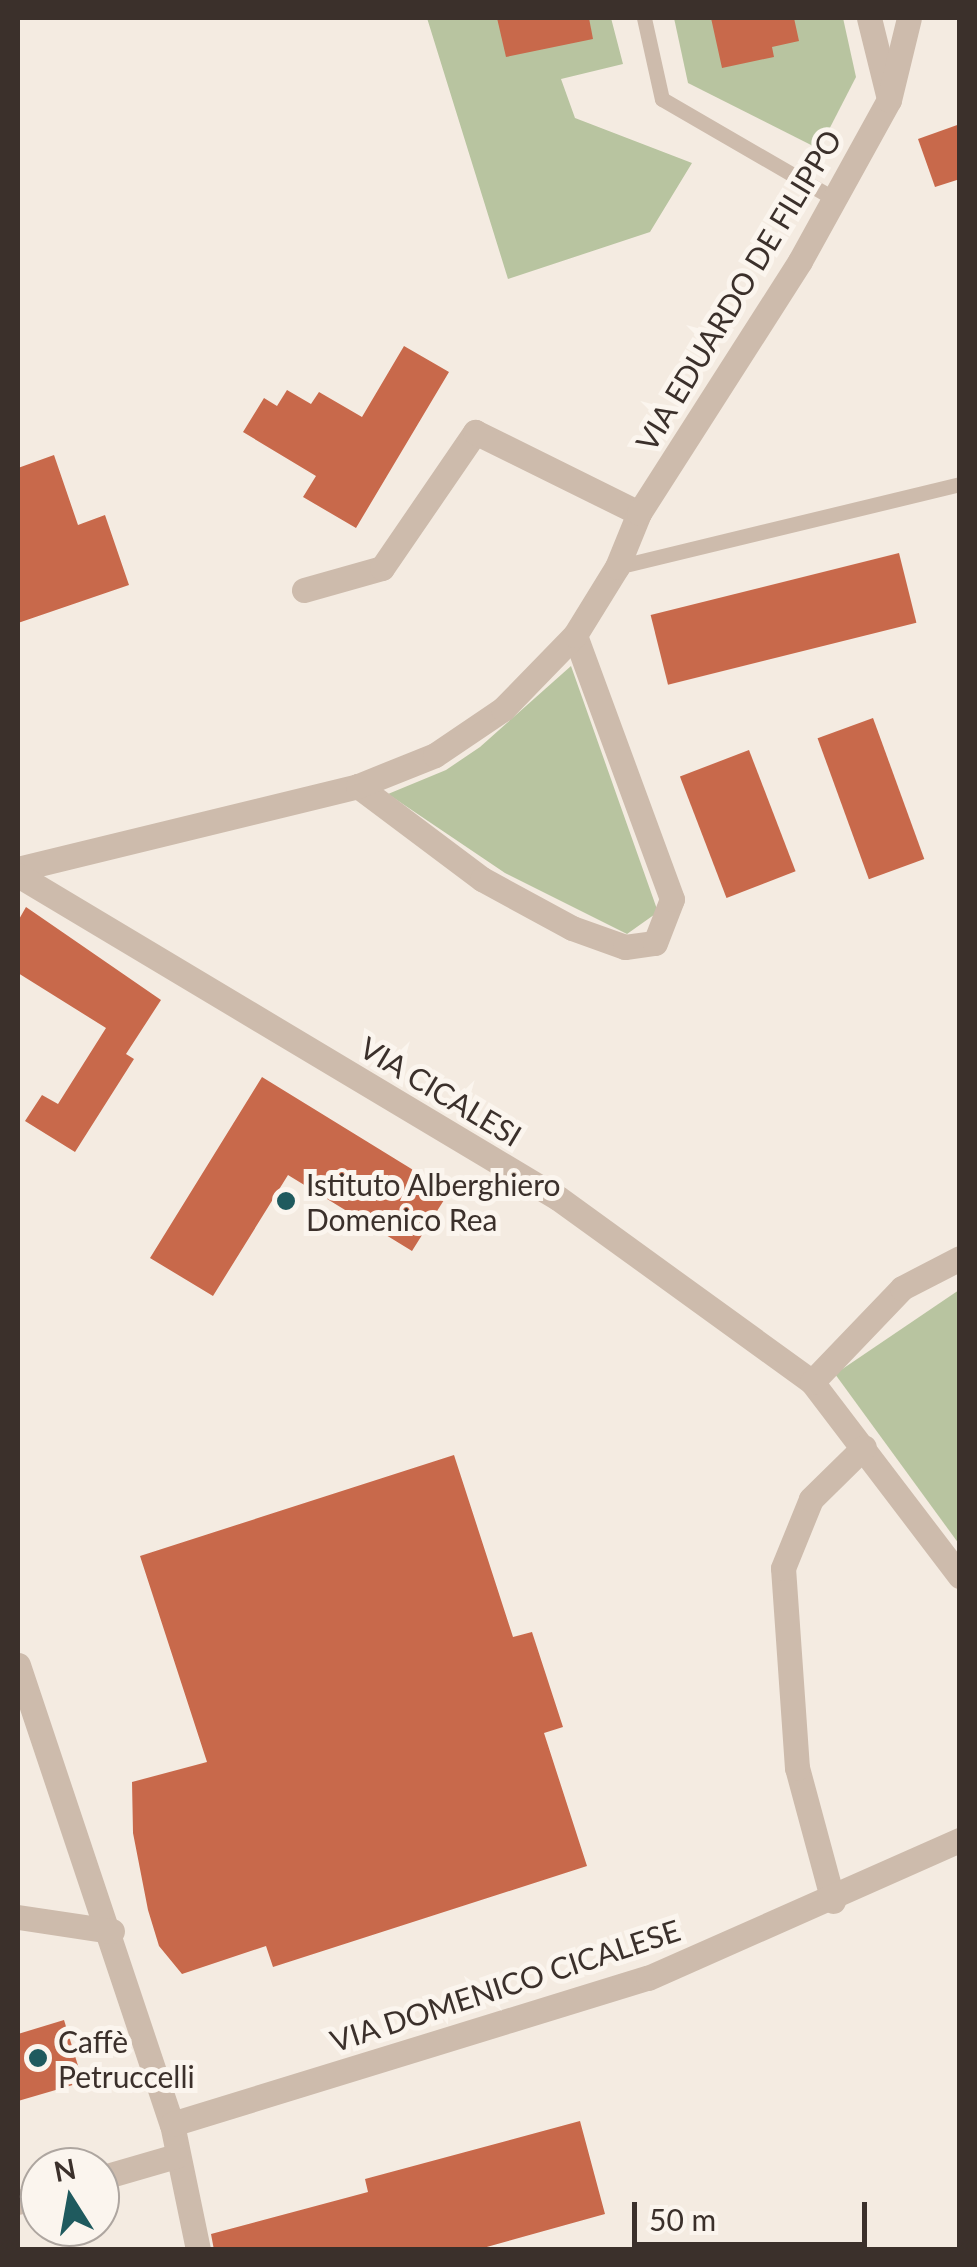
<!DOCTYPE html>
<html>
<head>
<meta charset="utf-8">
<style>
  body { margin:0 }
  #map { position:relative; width:977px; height:2267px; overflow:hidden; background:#f4ebe1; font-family:Lato,sans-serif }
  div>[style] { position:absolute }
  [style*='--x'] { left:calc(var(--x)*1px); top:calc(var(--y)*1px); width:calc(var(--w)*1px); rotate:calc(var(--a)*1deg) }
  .green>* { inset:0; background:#b8c4a0 }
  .building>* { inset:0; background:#c8694b; transform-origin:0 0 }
  .service>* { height:15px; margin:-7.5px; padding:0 7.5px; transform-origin:7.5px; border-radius:7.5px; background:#cdbbac }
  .minor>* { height:25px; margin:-12.5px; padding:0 12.5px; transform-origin:12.5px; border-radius:12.5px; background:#cdbbac }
  .dots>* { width:28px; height:28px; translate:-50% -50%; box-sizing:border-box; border:5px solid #fbf5ee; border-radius:50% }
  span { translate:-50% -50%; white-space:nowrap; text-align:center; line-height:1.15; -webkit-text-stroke:10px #fbf5ee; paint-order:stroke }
  .street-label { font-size:30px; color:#3b302b }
  .poi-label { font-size:30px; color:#3b302b }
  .left { translate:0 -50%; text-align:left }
  .frame { position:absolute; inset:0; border:20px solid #3b302b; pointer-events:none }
  .north { position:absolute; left:20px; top:2147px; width:100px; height:100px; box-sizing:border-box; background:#fbf5ee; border:2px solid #aea6a0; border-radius:50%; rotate:349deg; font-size:28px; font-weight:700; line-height:40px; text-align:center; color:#3b302b }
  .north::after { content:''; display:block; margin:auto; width:35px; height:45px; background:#1f5a5e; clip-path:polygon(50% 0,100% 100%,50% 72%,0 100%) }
  .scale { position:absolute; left:632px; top:2202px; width:235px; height:45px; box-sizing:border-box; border:5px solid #3b302b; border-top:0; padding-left:12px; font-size:30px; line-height:35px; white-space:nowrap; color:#3b302b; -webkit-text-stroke:8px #fbf5ee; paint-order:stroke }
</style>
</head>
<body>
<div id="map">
  <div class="green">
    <i style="clip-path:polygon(427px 18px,611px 18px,623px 64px,561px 79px,575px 118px,692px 163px,650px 232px,508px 279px)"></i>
    <i style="clip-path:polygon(674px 18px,843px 18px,856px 77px,819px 149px,688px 83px)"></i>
    <i style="clip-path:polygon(571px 666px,658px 912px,627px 934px,505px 873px,388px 794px,446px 770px,480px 747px)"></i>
    <i style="clip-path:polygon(959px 1290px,959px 1544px,835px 1374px)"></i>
  </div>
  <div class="building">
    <i style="clip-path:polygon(497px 18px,589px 18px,593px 39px,506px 57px)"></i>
    <i style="clip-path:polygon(711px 18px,794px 18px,799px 41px,772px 47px,774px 57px,722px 68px)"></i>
    <i style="clip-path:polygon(960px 124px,960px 179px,935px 187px,918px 139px)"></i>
    <i style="clip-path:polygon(404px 346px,449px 372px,356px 528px,303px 497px,316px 476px,243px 432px,264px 398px,277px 406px,287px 390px,311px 404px,319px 392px,362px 417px)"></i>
    <i style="clip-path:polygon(54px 455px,78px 525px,105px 515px,129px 585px,18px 623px,18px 468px)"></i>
    <i style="left:899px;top:553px;width:72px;height:256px;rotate:76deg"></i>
    <i style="left:873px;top:718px;width:150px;height:59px;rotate:70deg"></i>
    <i style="left:749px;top:750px;width:130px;height:74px;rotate:69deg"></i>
    <i style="clip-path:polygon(26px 907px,161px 1000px,126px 1054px,134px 1059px,75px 1152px,25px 1121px,42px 1095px,58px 1104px,106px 1028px,18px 973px,18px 921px)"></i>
    <i style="clip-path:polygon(262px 1077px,449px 1192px,412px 1251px,288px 1175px,213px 1296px,150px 1258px)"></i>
    <i style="clip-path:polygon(454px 1455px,513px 1637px,532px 1632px,563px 1727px,544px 1733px,587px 1866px,273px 1967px,266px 1946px,182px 1974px,159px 1946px,148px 1910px,133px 1833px,132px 1782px,207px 1762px,140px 1556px)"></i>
    <i style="clip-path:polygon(64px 2020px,83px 2082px,18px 2101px,18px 2034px)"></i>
    <i style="clip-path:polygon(580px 2121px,605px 2214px,476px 2250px,214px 2250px,211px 2234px,368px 2192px,365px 2179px)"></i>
  </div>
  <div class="service">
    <i style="--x:644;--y:18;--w:83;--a:77.5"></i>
    <i style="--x:662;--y:99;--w:201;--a:30.1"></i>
    <i style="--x:617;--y:567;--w:353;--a:-13.6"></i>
  </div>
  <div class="minor">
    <i style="--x:869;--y:18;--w:79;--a:76.1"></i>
    <i style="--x:304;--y:590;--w:81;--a:-15.8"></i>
    <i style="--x:382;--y:568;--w:165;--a:-55.6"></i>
    <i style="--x:475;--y:432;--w:183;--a:26.3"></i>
    <i style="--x:358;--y:786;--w:155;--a:36.9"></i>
    <i style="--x:482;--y:879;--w:102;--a:28.6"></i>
    <i style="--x:572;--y:928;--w:56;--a:19.7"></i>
    <i style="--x:625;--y:947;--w:30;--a:-8"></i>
    <i style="--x:655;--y:943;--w:47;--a:-68.9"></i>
    <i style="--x:672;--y:899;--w:281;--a:-110.2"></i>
    <i style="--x:18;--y:869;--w:350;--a:-13.7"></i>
    <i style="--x:358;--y:786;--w:83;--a:-21.9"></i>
    <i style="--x:435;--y:755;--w:82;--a:-34.1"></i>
    <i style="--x:503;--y:709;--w:103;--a:-45.8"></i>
    <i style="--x:575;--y:635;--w:80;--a:-58.3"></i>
    <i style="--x:617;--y:567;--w:58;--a:-67.8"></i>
    <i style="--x:639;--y:513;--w:299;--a:-57.4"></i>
    <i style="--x:800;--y:261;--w:184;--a:-61.1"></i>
    <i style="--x:889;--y:100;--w:84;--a:-76.3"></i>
    <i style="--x:18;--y:875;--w:629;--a:30.89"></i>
    <i style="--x:558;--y:1198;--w:314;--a:35.9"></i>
    <i style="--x:812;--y:1382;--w:244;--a:52.7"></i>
    <i style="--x:812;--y:1382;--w:130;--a:-46.2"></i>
    <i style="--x:902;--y:1288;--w:65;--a:-27.3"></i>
    <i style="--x:18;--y:1665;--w:484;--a:71.5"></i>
    <i style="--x:172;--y:2124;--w:129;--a:78.3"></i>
    <i style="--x:833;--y:1901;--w:138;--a:-105.1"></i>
    <i style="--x:797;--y:1768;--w:200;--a:-94"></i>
    <i style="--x:783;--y:1568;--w:74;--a:-67.9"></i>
    <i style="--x:811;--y:1499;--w:74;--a:-44.5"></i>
    <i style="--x:18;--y:1917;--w:95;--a:8.5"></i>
    <i style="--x:172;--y:2124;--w:498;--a:-17.1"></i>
    <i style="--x:648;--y:1978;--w:341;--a:-23.9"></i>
    <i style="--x:100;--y:2178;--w:79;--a:-16.1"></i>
    <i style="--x:18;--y:2202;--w:23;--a:-15"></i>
  </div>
  <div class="dots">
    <i style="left:286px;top:1201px;background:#1f5a5e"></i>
    <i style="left:38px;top:2058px;background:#1f5a5e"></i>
  </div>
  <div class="street-label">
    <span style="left:738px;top:290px;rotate:-59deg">VIA EDUARDO DE FILIPPO</span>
    <span style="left:441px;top:1091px;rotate:31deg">VIA CICALESI</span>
    <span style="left:505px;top:1985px;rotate:-18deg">VIA DOMENICO CICALESE</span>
  </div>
  <div class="poi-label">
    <span class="left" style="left:306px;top:1201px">Istituto Alberghiero<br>Domenico Rea</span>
    <span class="left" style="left:58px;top:2058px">Caffè<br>Petruccelli</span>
  </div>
  <div class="frame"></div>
  <div class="north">N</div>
  <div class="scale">50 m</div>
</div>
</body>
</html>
